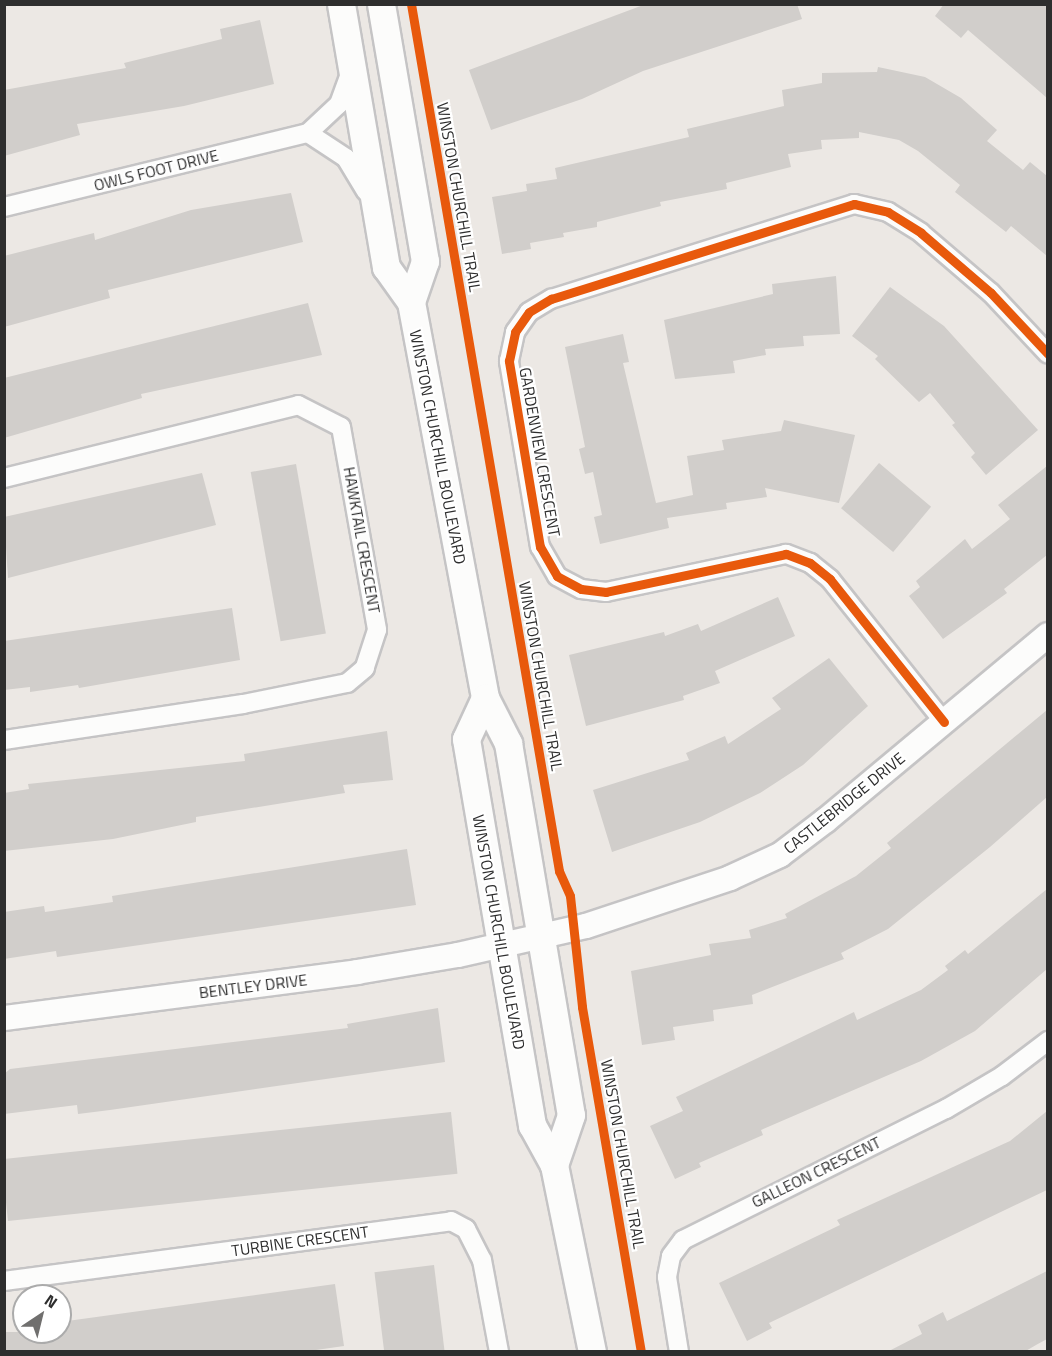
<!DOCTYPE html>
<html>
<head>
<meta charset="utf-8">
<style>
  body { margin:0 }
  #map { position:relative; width:1052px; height:1356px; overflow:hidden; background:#ece8e4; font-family:"Titillium Web",sans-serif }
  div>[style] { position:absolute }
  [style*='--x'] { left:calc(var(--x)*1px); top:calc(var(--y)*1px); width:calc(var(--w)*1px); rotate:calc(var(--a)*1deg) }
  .building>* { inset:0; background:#d1cecb; transform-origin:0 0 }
  .roads { filter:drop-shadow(2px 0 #c5c4c5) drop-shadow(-2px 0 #c5c4c5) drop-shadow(0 2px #c5c4c5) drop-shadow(0 -2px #c5c4c5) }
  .minor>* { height:18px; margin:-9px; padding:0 9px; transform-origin:9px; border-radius:9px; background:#fcfcfb }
  .tertiary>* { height:24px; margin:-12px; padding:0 12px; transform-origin:12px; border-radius:12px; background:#fcfcfb }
  .secondary>* { height:27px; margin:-13.5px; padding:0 13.5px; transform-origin:13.5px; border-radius:13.5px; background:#fcfcfb }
  .cycleway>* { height:9px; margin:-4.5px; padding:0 4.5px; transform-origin:4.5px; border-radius:4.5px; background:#e8590c }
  span { translate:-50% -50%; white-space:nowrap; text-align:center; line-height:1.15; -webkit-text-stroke:4.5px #fff; paint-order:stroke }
  .street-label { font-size:16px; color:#2e2e2e }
  .frame { position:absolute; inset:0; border:6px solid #2e2e2e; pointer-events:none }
  .north { position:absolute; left:12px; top:1284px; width:60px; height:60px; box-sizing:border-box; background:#fff; border:2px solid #ababab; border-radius:50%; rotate:35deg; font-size:16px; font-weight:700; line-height:24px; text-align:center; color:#2e2e2e }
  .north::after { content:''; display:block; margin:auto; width:21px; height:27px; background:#706f6e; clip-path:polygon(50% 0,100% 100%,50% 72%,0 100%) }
</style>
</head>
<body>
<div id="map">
  <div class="building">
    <i style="clip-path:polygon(646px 4px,797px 4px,802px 19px,643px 71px,582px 99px,491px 130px,469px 70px)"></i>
    <i style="clip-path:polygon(944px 4px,1047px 4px,1047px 98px,968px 30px,961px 38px,935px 16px)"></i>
    <i style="clip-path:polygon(260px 20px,274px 84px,184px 106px,77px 124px,80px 135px,4px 156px,4px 90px,126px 68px,124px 63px,222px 39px,220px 29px)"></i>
    <i style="clip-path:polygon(878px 67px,925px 77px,961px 98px,997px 130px,987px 141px,1023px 170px,1030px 162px,1047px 176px,1047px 256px,1011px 226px,1006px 232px,955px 192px,960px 185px,918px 151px,899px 140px,859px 132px,859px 138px,821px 140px,822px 149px,788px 154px,791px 167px,726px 183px,727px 189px,660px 202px,661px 206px,597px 222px,597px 227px,563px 233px,564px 237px,530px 243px,531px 249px,502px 254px,492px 197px,527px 191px,526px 184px,557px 179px,555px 168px,689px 137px,687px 129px,784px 106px,782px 90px,822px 83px,822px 73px,877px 72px)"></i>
    <i style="clip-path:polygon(291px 193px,303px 242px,108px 290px,110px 298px,4px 327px,4px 256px,94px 233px,95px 240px,191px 210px)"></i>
    <i style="clip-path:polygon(836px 276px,840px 334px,803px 336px,804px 346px,765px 349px,766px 355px,733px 361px,735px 373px,675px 379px,664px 320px,773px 294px,772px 284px)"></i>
    <i style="clip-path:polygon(890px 287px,944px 326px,1038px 430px,986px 475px,971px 457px,975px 453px,952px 425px,955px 423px,930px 393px,919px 402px,875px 359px,878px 356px,852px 336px)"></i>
    <i style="clip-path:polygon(308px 303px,322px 355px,141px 394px,142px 398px,4px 438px,4px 378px)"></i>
    <i style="clip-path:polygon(623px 334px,629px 362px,623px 363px,656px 503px,693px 495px,687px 456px,724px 450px,722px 440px,781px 431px,784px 420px,855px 435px,839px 503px,765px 488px,767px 497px,726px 503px,727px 509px,667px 518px,669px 528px,600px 544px,594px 517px,602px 515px,593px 472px,585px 474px,579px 449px,585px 447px,565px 347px)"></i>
    <i style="left:879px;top:463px;width:68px;height:59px;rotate:40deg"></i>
    <i style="left:296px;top:464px;width:172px;height:46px;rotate:80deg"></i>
    <i style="clip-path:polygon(1047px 466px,1047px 555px,1004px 589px,1007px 593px,943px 639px,909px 596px,920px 587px,916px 581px,965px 539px,972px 549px,1010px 519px,998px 505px)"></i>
    <i style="clip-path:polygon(202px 473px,216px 525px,8px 578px,4px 517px)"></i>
    <i style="clip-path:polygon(778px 597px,795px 636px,715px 671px,720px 683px,683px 696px,684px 700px,586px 726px,569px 655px,664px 632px,665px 636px,698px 624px,701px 631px)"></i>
    <i style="clip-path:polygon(232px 608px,240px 660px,79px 688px,78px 685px,30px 692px,30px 687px,4px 690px,4px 641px)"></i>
    <i style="clip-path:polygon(829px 658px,868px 706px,803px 765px,760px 793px,700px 822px,612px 852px,593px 790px,689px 760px,686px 753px,725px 736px,728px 744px,781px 709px,772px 698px)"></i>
    <i style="clip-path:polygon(1047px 710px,1047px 797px,990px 847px,888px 929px,841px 953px,844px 959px,752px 995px,753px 1004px,713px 1010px,714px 1021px,673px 1027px,675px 1040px,642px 1045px,631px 971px,711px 955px,709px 944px,751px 938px,749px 930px,787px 918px,785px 914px,856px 876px,891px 848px,887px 843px)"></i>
    <i style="clip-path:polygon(387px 731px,393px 780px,343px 785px,345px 793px,196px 817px,196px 822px,113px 839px,4px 851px,4px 793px,29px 789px,28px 784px,245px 761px,244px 754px)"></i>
    <i style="clip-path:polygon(407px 849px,416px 905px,57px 957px,56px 951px,4px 959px,4px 912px,44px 906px,45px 912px,113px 902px,112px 896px)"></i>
    <i style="clip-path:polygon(1047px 889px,1047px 969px,975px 1031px,921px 1061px,761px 1130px,763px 1135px,699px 1163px,701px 1167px,675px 1179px,650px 1126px,683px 1111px,676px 1097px,854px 1012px,857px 1020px,921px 990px,948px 970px,945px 966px,965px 950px,968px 954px)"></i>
    <i style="clip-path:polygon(438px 1008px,445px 1062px,110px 1110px,78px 1114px,77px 1105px,4px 1114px,4px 1074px,10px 1069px,348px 1028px,347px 1024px)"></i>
    <i style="clip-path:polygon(1047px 1111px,1047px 1190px,769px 1323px,772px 1328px,747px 1341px,719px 1283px,840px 1225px,837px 1220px,1010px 1141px)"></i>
    <i style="left:451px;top:1112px;width:62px;height:452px;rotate:84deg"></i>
    <i style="left:434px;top:1265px;width:88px;height:60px;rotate:83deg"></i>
    <i style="clip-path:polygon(1047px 1271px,1047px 1339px,1036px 1345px,1024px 1352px,887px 1352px,922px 1334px,918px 1325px,943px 1312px,947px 1321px)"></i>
    <i style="clip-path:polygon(335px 1284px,344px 1346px,302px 1352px,4px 1352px,4px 1332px,60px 1332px,60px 1322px)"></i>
  </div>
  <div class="roads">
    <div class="minor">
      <i style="--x:308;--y:133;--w:45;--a:33.3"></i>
      <i style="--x:346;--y:158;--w:39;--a:59"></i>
      <i style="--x:4;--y:207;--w:313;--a:-13.7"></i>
      <i style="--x:308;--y:133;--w:42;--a:-43.1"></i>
      <i style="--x:339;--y:104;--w:33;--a:-70"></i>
      <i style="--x:4;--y:478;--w:303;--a:-13.9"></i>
      <i style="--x:298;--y:405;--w:48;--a:27.1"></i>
      <i style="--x:341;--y:427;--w:206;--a:79.9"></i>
      <i style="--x:377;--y:630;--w:40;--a:108"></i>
      <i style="--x:365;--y:668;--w:23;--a:140"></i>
      <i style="--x:347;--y:683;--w:106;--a:168.6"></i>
      <i style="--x:243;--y:704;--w:242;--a:171.4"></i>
      <i style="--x:944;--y:722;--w:183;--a:-128.6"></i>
      <i style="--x:830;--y:579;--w:26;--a:-141"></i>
      <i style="--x:810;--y:563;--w:26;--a:-159"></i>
      <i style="--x:786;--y:554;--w:184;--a:168.1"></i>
      <i style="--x:606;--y:592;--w:25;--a:-173"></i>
      <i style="--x:581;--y:589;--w:27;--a:-152"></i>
      <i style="--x:557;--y:576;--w:34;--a:-120"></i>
      <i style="--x:540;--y:547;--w:189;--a:-99.5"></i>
      <i style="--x:509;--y:361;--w:30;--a:-78"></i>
      <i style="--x:515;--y:332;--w:24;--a:-55"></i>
      <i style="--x:529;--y:312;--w:26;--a:-31"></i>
      <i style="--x:551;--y:299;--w:318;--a:-17.4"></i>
      <i style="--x:854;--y:204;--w:35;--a:13"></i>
      <i style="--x:888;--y:212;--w:39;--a:32"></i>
      <i style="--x:921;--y:233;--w:92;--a:40.6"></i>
      <i style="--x:991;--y:293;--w:83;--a:46.9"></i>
      <i style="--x:4;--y:1281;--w:451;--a:-7.6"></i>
      <i style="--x:451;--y:1221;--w:17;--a:28"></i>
      <i style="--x:466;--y:1229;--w:35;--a:63"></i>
      <i style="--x:482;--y:1260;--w:94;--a:79.5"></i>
      <i style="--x:679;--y:1352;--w:76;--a:-99.1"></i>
      <i style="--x:667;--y:1277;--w:21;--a:-79"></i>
      <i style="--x:671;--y:1256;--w:20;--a:-53"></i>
      <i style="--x:683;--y:1240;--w:294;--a:-26.5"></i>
      <i style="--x:946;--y:1109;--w:65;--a:-30.5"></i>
      <i style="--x:1002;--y:1076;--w:58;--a:-37.3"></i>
    </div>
    <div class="tertiary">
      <i style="--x:4;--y:1018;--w:356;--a:-7.4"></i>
      <i style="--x:357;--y:972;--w:102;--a:-9.6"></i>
      <i style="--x:458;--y:955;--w:131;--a:-12.8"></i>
      <i style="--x:586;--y:926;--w:152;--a:-18.4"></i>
      <i style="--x:730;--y:878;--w:55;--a:-24.7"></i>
      <i style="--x:780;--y:855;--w:58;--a:-37.3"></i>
      <i style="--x:826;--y:820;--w:289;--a:-39.8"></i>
    </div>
    <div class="secondary">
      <i style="--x:341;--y:4;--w:267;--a:80.3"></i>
      <i style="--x:386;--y:267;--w:43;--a:54.5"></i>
      <i style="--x:411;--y:302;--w:403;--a:79.4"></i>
      <i style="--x:485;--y:698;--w:51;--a:62.9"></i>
      <i style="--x:508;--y:743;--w:377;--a:80.4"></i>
      <i style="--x:571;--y:1115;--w:53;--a:108.8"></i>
      <i style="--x:381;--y:4;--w:261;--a:80.3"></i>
      <i style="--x:425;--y:261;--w:43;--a:108.9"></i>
      <i style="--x:485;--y:698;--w:45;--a:114.9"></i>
      <i style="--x:466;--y:739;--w:392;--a:80.3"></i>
      <i style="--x:532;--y:1125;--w:46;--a:61.2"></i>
      <i style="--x:554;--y:1165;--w:191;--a:78.5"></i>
    </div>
  </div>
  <div class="cycleway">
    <i style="--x:411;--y:4;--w:880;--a:80.31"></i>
    <i style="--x:559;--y:871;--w:27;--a:66"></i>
    <i style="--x:570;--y:896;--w:112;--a:83.8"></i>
    <i style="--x:582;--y:1007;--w:350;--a:80.3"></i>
    <i style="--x:944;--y:722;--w:183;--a:-128.6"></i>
    <i style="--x:830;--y:579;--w:26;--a:-141"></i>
    <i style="--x:810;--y:563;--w:26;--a:-159"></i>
    <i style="--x:786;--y:554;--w:184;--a:168.1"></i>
    <i style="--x:606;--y:592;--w:25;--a:-173"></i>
    <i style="--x:581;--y:589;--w:27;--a:-152"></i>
    <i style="--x:557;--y:576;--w:34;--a:-120"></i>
    <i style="--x:540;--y:547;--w:189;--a:-99.5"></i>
    <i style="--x:509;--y:361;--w:30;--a:-78"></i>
    <i style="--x:515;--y:332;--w:24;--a:-55"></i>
    <i style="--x:529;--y:312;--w:26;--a:-31"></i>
    <i style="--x:551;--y:299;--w:318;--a:-17.4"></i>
    <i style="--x:854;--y:204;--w:35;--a:13"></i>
    <i style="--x:888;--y:212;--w:39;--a:32"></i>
    <i style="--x:921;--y:233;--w:92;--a:40.6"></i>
    <i style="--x:991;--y:293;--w:83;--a:46.9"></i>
  </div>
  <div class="street-label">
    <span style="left:156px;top:170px;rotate:-14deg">OWLS FOOT DRIVE</span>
    <span style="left:459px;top:197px;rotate:80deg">WINSTON CHURCHILL TRAIL</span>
    <span style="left:438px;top:447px;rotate:79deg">WINSTON CHURCHILL BOULEVARD</span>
    <span style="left:540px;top:452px;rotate:80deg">GARDENVIEW CRESCENT</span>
    <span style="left:362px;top:540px;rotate:80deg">HAWKTAIL CRESCENT</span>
    <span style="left:541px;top:676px;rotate:80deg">WINSTON CHURCHILL TRAIL</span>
    <span style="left:844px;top:803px;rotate:-39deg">CASTLEBRIDGE DRIVE</span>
    <span style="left:499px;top:932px;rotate:80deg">WINSTON CHURCHILL BOULEVARD</span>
    <span style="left:253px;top:986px;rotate:-7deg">BENTLEY DRIVE</span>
    <span style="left:623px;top:1154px;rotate:80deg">WINSTON CHURCHILL TRAIL</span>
    <span style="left:816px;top:1172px;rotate:-26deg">GALLEON CRESCENT</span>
    <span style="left:300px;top:1241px;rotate:-8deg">TURBINE CRESCENT</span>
  </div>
  <div class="frame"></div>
  <div class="north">N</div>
</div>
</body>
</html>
